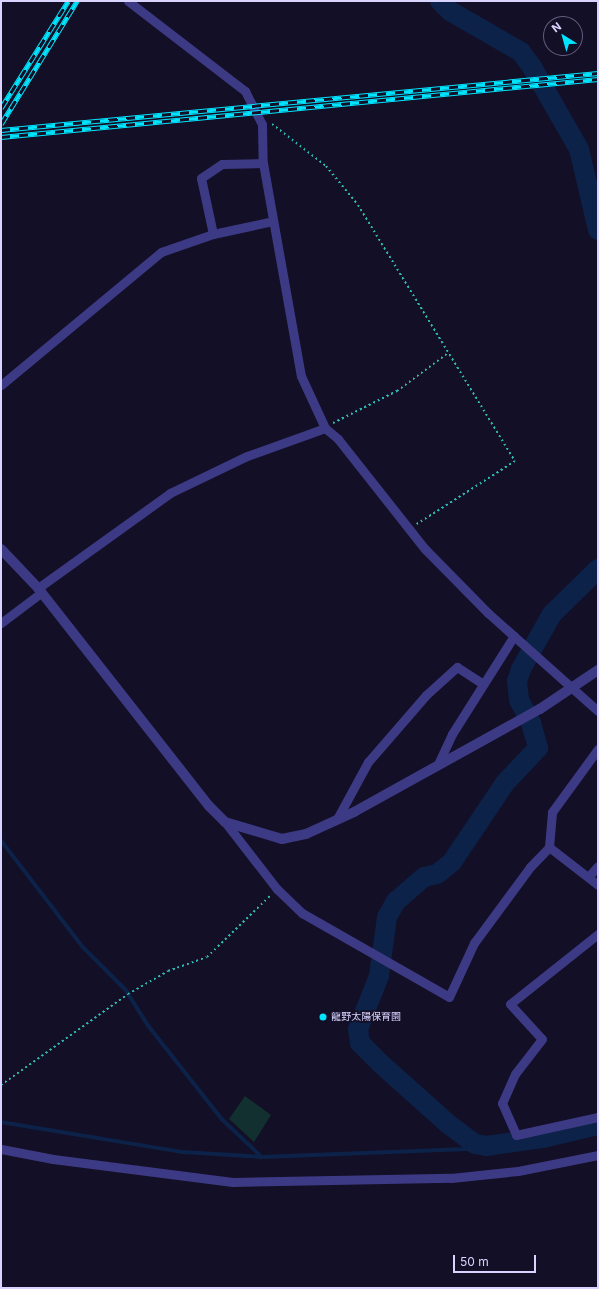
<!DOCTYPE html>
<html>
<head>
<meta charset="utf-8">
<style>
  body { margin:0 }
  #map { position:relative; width:599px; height:1289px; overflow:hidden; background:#130f26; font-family:Inter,"Noto Sans JP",sans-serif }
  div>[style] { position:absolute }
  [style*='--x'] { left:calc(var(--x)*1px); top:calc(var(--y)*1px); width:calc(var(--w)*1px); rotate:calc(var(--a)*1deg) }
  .green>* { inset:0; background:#12302f }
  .stream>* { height:3.5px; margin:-1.75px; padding:0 1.75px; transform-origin:1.75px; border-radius:1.75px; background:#0c2248 }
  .river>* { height:20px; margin:-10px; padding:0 10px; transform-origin:10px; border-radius:10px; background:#0c2248 }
  .path>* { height:2px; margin-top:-1px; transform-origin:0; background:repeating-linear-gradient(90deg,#2fb8b0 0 2px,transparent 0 5px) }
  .minor>* { height:9px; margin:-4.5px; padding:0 4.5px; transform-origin:4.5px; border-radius:4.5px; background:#3d3a85 }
  .tertiary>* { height:10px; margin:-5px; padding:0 5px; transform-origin:5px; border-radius:5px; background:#3d3a85 }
  .rail>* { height:4.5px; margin-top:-2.25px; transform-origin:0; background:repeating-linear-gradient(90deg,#130f26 0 9px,#00e5ff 0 18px); box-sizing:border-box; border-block:1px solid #00e5ff }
  .dots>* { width:11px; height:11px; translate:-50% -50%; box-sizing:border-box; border:2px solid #130f26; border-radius:50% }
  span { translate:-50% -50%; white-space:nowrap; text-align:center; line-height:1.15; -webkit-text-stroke:3.5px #130f26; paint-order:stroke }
  .poi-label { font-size:10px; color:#d9d4ff }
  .left { translate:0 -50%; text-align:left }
  .frame { position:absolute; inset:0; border:2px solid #d9d4ff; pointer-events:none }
  .north { position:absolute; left:543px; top:16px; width:40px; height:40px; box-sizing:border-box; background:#130f26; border:1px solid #625e7d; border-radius:50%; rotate:323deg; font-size:11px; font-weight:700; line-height:16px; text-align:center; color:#d9d4ff }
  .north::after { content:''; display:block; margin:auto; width:14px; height:18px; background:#00e5ff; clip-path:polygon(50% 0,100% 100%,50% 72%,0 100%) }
  .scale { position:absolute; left:453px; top:1255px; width:83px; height:18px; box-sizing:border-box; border:2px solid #d9d4ff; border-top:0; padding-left:5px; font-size:12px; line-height:14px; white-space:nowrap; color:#d9d4ff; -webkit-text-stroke:3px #130f26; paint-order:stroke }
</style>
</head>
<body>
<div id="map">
  <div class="green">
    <i style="clip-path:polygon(245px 1096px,271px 1115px,254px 1142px,229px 1119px)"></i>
  </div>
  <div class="stream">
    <i style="--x:1;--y:840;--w:136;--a:52.5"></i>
    <i style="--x:84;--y:948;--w:59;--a:45"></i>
    <i style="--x:126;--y:990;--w:41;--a:57.8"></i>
    <i style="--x:148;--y:1025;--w:120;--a:51.8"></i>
    <i style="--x:222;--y:1119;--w:55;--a:43.5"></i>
    <i style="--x:262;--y:1157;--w:212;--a:-2.2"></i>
    <i style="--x:474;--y:1149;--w:10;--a:-24"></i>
    <i style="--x:1;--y:1122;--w:184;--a:9.4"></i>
    <i style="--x:183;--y:1152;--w:79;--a:3.6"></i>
  </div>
  <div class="river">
    <i style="--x:440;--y:1;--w:14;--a:45"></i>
    <i style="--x:450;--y:11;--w:82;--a:30"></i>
    <i style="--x:521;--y:52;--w:19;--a:54"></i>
    <i style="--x:532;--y:67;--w:95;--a:60.2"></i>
    <i style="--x:579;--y:149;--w:83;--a:76.8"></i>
    <i style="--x:598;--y:569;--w:64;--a:135.6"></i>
    <i style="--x:552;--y:614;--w:63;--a:119.4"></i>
    <i style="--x:521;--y:669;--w:13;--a:108"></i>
    <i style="--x:517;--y:681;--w:19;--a:84"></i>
    <i style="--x:519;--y:700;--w:26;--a:62"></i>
    <i style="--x:531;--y:723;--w:26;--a:74"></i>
    <i style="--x:538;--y:748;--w:48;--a:133.3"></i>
    <i style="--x:505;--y:783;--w:95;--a:123.9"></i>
    <i style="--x:452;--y:862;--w:19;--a:141"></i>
    <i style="--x:437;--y:874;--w:13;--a:167"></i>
    <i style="--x:424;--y:877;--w:37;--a:139"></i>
    <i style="--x:396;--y:901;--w:18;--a:119"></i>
    <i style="--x:387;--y:917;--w:60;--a:97.7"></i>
    <i style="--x:379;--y:976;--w:57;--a:111.6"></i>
    <i style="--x:358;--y:1029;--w:14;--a:82"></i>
    <i style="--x:360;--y:1043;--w:28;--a:45"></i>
    <i style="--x:380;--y:1063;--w:90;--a:41.8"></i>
    <i style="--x:447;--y:1123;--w:35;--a:37"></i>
    <i style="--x:475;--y:1144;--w:11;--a:10"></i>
    <i style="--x:486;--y:1146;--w:58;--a:-8"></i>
    <i style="--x:543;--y:1138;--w:57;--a:-13.3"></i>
  </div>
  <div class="path">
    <i style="--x:272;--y:124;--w:68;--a:37.9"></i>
    <i style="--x:326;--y:166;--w:50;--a:50.6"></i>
    <i style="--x:358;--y:205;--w:300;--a:58.5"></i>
    <i style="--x:515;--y:461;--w:117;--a:147.3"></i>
    <i style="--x:333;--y:423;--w:72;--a:-26.6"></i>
    <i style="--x:397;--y:391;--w:64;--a:-36.7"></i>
    <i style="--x:1;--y:1085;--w:156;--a:-35.6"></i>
    <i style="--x:128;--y:994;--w:46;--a:-29.9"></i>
    <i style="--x:168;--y:971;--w:41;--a:-19.7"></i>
    <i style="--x:207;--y:957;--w:88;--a:-44.1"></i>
  </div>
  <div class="minor">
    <i style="--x:128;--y:1;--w:148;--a:37.6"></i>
    <i style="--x:245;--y:91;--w:37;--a:63"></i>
    <i style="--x:262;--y:124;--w:39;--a:89"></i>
    <i style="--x:263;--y:163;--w:216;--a:79.9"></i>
    <i style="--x:301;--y:376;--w:57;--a:65.2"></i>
    <i style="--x:325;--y:428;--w:17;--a:40"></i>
    <i style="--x:338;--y:439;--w:140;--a:51.7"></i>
    <i style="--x:425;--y:549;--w:90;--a:45.5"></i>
    <i style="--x:488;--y:613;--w:147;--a:41.7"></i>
    <i style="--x:213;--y:234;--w:57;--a:-102.1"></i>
    <i style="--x:201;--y:178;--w:25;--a:-34"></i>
    <i style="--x:222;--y:164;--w:41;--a:-1.4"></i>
    <i style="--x:1;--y:385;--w:208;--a:-39.7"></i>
    <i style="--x:161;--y:252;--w:55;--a:-19.1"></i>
    <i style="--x:213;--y:234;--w:61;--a:-12.2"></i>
    <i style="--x:38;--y:588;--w:163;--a:-35.7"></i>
    <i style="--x:170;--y:493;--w:85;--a:-25.7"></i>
    <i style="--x:247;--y:456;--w:83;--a:-19.7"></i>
    <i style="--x:1;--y:623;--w:51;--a:-37.1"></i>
    <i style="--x:439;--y:762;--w:31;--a:-65"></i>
    <i style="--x:452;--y:734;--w:116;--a:-57.7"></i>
    <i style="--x:337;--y:819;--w:65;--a:-61.5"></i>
    <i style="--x:368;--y:762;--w:89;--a:-49.1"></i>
    <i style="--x:426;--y:695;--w:42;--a:-42.1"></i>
    <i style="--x:457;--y:667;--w:31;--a:33"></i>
    <i style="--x:225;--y:822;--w:85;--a:52.2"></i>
    <i style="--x:277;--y:889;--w:35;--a:44"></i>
    <i style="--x:302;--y:913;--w:169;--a:29.7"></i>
    <i style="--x:449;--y:997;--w:60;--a:-65.2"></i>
    <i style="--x:474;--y:943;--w:94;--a:-53.6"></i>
    <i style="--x:530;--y:867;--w:28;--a:-46"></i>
    <i style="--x:549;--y:847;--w:35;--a:-85"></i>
    <i style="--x:552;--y:812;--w:78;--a:-53.9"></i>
    <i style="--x:549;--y:847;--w:62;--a:37.8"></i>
    <i style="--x:589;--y:876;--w:13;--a:-48"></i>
    <i style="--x:598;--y:934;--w:112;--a:141.5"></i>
    <i style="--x:510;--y:1004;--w:47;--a:47.6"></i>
    <i style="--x:542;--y:1039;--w:44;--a:127.6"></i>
    <i style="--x:515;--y:1074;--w:32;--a:114"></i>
    <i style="--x:502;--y:1103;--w:35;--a:66"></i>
    <i style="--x:516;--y:1135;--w:84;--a:-12.4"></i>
    <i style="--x:1;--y:1149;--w:53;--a:10.9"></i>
    <i style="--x:53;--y:1159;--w:181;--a:7.3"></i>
    <i style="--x:233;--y:1182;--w:218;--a:-1.1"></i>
    <i style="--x:451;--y:1178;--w:67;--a:-6"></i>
    <i style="--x:518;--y:1171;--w:82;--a:-11.3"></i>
  </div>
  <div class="tertiary">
    <i style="--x:1;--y:549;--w:54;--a:46.5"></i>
    <i style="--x:38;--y:588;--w:277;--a:51.9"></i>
    <i style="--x:209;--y:806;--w:23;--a:45"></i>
    <i style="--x:225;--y:822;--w:59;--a:16.6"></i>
    <i style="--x:282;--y:839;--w:25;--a:-12"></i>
    <i style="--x:306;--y:834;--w:53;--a:-24.6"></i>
    <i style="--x:354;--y:812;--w:213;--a:-29"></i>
    <i style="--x:540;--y:709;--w:70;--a:-33.9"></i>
  </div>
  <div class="rail">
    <i style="--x:1;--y:108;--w:126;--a:-57.9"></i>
    <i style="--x:1;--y:124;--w:145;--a:-58.3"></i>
    <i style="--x:1;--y:130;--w:600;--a:-5.45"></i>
    <i style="--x:1;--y:137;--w:600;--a:-5.55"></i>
  </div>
  <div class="dots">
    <i style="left:323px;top:1017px;background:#00e5ff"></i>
  </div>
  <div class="poi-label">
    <span class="left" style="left:331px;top:1017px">龍野太陽保育園</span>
  </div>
  <div class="frame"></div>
  <div class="north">N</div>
  <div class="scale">50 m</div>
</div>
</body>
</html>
